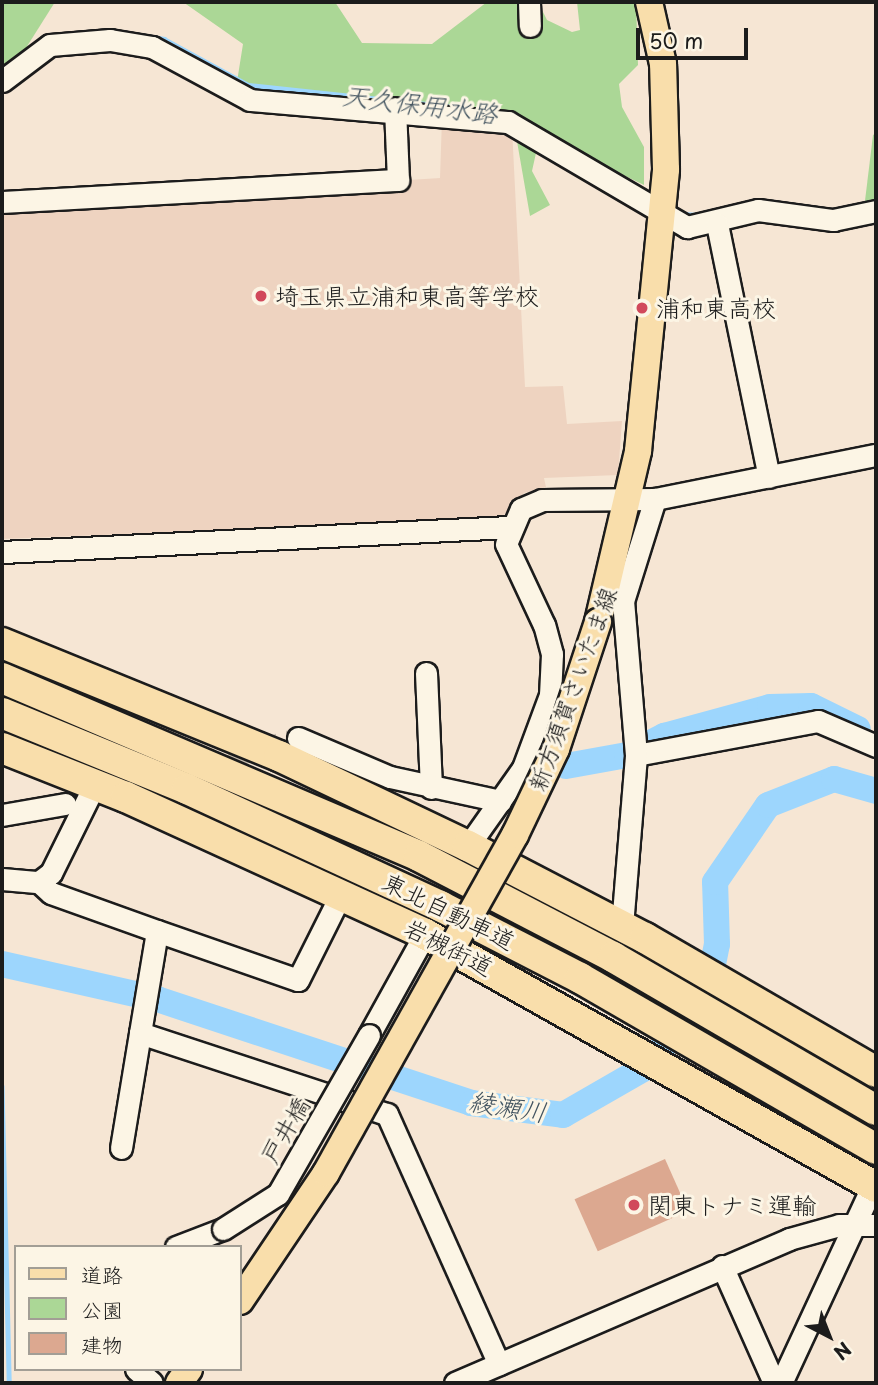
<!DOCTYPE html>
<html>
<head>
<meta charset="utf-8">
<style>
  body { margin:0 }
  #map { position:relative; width:878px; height:1385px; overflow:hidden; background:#f6e6d4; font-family:"Playpen Sans","Klee One",sans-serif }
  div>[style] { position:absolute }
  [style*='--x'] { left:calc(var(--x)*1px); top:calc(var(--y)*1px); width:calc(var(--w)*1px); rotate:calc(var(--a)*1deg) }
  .built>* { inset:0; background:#eed3c0 }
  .green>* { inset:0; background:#abd796 }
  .stream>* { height:4.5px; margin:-2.25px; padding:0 2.25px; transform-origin:2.25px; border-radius:2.25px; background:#9dd6fd }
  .river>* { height:26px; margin:-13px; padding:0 13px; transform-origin:13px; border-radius:13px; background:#9dd6fd }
  .building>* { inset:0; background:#dca890; transform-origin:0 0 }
  .minor-tunnel>* { height:21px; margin-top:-10.5px; transform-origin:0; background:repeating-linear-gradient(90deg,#cabeaf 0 21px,transparent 0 31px) }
  .roads { filter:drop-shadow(2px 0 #1c1c1c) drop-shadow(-2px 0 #1c1c1c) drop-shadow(0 2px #1c1c1c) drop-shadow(0 -2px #1c1c1c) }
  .minor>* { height:21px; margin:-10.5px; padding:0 10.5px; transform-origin:10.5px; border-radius:10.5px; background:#fcf5e5 }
  .major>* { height:26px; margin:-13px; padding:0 13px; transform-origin:13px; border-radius:13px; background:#f9deab }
  .highway>* { height:30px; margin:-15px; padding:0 15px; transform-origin:15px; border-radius:15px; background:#f9deab }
  .bridges { filter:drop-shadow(2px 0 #1c1c1c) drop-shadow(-2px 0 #1c1c1c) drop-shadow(0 2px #1c1c1c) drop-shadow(0 -2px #1c1c1c) }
  .minor-bridge>* { height:21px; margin:-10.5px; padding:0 10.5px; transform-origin:10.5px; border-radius:10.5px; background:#fcf5e5 }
  .major-bridge>* { height:26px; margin:-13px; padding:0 13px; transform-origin:13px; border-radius:13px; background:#f9deab }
  .dots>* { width:19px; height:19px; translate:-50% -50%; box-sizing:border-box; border:4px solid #fcf5e5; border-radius:50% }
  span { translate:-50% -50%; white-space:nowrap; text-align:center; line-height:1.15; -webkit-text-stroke:6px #fcf5e5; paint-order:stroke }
  .poi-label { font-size:24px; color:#1c1c1c }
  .left { translate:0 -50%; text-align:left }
  .street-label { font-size:24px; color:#1c1c1c }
  .water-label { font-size:26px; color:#435460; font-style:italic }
  .frame { position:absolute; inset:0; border:4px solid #1c1c1c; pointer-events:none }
  .legend { position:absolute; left:14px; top:1245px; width:228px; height:126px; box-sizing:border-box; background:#fcf5e5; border:2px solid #a29e95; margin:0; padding:9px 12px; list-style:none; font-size:21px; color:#1c1c1c }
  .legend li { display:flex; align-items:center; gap:14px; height:35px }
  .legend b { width:35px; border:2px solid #a29e95 }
  .north { position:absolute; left:794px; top:1301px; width:70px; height:70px; -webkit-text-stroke:5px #fcf5e5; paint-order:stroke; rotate:138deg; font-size:19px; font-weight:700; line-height:28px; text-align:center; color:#1c1c1c }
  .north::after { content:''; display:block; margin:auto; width:24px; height:32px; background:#1c1c1c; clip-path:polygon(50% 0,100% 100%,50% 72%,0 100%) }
  .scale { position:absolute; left:636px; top:28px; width:112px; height:32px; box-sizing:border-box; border:4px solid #1c1c1c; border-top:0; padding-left:9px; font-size:21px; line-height:24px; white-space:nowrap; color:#1c1c1c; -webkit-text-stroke:5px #fcf5e5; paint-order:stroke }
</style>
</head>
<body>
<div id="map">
  <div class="built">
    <i style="clip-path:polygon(442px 118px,512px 128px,525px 387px,563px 386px,567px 424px,622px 421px,618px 475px,544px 478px,546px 487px,524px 493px,500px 519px,2px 539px,2px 206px,440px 178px)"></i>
  </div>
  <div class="green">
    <i style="clip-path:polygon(2px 2px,55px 2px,2px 86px)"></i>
    <i style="clip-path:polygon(183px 2px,335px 2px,362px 43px,432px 44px,487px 2px,538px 2px,547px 20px,572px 32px,580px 30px,577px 2px,636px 2px,638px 65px,619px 84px,622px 107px,644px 147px,644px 185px,540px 135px,532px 171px,550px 205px,530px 216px,515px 130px,236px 88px,243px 44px)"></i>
    <i style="clip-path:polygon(876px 133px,876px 207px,864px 209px,873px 135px)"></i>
  </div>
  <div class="stream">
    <i style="--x:108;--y:30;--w:57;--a:9.1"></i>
    <i style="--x:164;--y:39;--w:96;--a:28.7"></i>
    <i style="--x:248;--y:85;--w:254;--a:6.1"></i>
    <i style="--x:681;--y:214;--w:19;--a:3"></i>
    <i style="--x:2;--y:1086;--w:297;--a:88.6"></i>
  </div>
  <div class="river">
    <i style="--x:566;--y:766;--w:62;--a:-10.2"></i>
    <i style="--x:627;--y:755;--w:42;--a:-27.2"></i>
    <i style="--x:664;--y:736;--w:110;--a:-15.3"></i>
    <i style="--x:770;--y:707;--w:41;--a:-1.4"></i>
    <i style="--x:811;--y:706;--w:52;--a:26.1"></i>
    <i style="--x:2;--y:964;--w:159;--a:12.7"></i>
    <i style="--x:157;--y:999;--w:331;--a:18.3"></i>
    <i style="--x:471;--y:1103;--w:93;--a:7.4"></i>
    <i style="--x:563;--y:1115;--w:92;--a:-29.9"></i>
    <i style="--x:643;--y:1069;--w:93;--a:-47.6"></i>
    <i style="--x:706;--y:1000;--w:57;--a:-78.9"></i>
    <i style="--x:717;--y:944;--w:62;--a:-91.8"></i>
    <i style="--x:715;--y:882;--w:93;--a:-55.5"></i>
    <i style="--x:768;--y:805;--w:71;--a:-21.5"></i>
    <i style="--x:834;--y:779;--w:44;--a:15.9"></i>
  </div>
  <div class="building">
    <i style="left:665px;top:1159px;width:57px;height:99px;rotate:66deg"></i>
  </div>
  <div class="minor-tunnel">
    <i style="--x:199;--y:766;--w:103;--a:-15.8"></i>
  </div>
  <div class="roads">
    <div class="minor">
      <i style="--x:529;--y:2;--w:24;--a:88"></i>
      <i style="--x:2;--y:81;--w:60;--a:-36.9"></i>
      <i style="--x:50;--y:45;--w:60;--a:-4.8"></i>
      <i style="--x:110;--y:40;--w:43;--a:9.5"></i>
      <i style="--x:152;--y:47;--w:111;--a:28.4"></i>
      <i style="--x:250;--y:100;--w:259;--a:4.9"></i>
      <i style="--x:508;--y:122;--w:208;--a:30.4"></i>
      <i style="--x:687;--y:227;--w:73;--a:-13.5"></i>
      <i style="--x:758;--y:210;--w:76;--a:7.6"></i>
      <i style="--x:833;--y:220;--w:44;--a:-11.8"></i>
      <i style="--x:2;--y:202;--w:397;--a:-3.2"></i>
      <i style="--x:398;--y:180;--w:72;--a:-92.4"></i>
      <i style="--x:717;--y:224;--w:258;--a:78.4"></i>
      <i style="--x:2;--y:552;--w:508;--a:-2.82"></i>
      <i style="--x:426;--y:673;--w:115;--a:87.5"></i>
      <i style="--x:298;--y:738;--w:100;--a:23"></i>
      <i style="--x:390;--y:777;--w:113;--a:12.3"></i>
      <i style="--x:636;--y:755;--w:185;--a:-10.6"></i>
      <i style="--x:818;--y:721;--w:63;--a:23.3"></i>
      <i style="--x:2;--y:815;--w:64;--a:-9.9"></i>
      <i style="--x:468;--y:846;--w:95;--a:-54.8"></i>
      <i style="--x:523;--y:768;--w:78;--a:-69.7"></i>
      <i style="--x:550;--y:695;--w:41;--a:-87.2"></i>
      <i style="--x:552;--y:654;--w:30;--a:-105"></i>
      <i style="--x:544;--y:625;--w:89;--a:-115.1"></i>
      <i style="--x:506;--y:544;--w:38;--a:-67"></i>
      <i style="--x:521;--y:509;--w:23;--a:-23"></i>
      <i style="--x:542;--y:500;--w:113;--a:-0.5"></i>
      <i style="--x:655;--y:499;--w:225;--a:-11.3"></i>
      <i style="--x:2;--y:879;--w:37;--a:5"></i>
      <i style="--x:39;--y:882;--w:16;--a:43"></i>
      <i style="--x:51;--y:893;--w:113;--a:19.7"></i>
      <i style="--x:39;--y:882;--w:15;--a:-37"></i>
      <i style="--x:51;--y:873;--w:99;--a:-63.7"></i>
      <i style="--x:622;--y:926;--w:172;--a:-85.3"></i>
      <i style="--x:636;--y:755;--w:155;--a:-94.8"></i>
      <i style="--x:623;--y:601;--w:107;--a:-72.6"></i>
      <i style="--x:140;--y:1033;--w:103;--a:-80.5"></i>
      <i style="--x:157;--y:931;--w:149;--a:19.2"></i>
      <i style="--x:298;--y:980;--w:96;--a:-63.4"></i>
      <i style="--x:369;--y:1035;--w:115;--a:-61"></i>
      <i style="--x:121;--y:1148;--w:117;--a:-80.6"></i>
      <i style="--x:140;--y:1033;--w:260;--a:18.2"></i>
      <i style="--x:387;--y:1114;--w:274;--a:65.9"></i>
      <i style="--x:176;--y:1247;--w:50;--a:-21"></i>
      <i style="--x:722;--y:1266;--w:128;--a:66"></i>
      <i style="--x:136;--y:1369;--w:21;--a:41"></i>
      <i style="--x:455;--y:1383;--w:364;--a:-23.3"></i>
      <i style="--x:789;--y:1239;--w:52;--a:-15.6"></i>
      <i style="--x:839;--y:1225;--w:37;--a:0"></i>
      <i style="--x:781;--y:1383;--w:218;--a:-65.1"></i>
    </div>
    <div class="major">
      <i style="--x:598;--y:622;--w:176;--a:-76.8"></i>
      <i style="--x:638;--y:451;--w:283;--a:-84.3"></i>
      <i style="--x:666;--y:169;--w:105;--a:-91.6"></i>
      <i style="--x:663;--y:64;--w:64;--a:-102.7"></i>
      <i style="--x:179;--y:1383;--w:17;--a:-54"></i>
    </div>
    <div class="highway">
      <i style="--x:2;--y:643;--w:299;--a:22.2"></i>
      <i style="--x:279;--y:756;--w:209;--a:25.5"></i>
      <i style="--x:468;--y:846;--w:199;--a:27.5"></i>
      <i style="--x:645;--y:938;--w:267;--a:30.1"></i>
      <i style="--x:2;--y:678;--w:453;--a:23.1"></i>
      <i style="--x:419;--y:856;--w:219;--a:27.5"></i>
      <i style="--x:613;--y:957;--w:304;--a:30.2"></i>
      <i style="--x:2;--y:713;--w:200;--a:22.3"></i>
      <i style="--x:187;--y:789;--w:279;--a:24.8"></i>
      <i style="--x:440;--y:906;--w:157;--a:27.2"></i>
      <i style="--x:580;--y:978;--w:342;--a:30"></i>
      <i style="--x:2;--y:748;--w:133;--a:21.6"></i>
      <i style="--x:126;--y:797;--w:329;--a:24.6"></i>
      <i style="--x:425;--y:934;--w:517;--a:29.29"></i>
    </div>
  </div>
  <div class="bridges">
    <div class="minor-bridge">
      <i style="--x:223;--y:1229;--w:65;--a:-32.5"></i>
      <i style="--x:278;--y:1194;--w:183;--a:-60.2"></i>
    </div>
    <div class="major-bridge">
      <i style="--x:240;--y:1301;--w:154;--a:-56.1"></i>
      <i style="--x:326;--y:1173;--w:387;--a:-60.8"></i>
      <i style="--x:515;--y:835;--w:95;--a:-64.5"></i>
      <i style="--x:556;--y:749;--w:134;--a:-71.7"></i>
    </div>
  </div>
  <div class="dots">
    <i style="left:261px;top:296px;background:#d1495b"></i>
    <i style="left:642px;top:308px;background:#d1495b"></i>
    <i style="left:634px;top:1205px;background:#d1495b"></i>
  </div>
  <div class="poi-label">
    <span class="left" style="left:275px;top:296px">埼玉県立浦和東高等学校</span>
    <span class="left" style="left:656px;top:308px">浦和東高校</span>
    <span class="left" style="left:648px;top:1205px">関東トナミ運輸</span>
  </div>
  <div class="street-label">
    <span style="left:572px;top:689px;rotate:-70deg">新方須賀さいたま線</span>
    <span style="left:449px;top:911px;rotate:26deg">東北自動車道</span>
    <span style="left:449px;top:947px;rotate:27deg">岩槻街道</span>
    <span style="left:285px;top:1130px;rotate:-60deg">戸井橋</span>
  </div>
  <div class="water-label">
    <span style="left:420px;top:104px;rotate:7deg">天久保用水路</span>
    <span style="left:508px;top:1106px;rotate:9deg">綾瀬川</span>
  </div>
  <div class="frame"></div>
  <ul class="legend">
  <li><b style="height:9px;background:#f9deab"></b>道路</li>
  <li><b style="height:19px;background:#abd796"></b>公園</li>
  <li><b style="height:19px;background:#dca890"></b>建物</li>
  </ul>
  <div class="north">N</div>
  <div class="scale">50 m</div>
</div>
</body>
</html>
